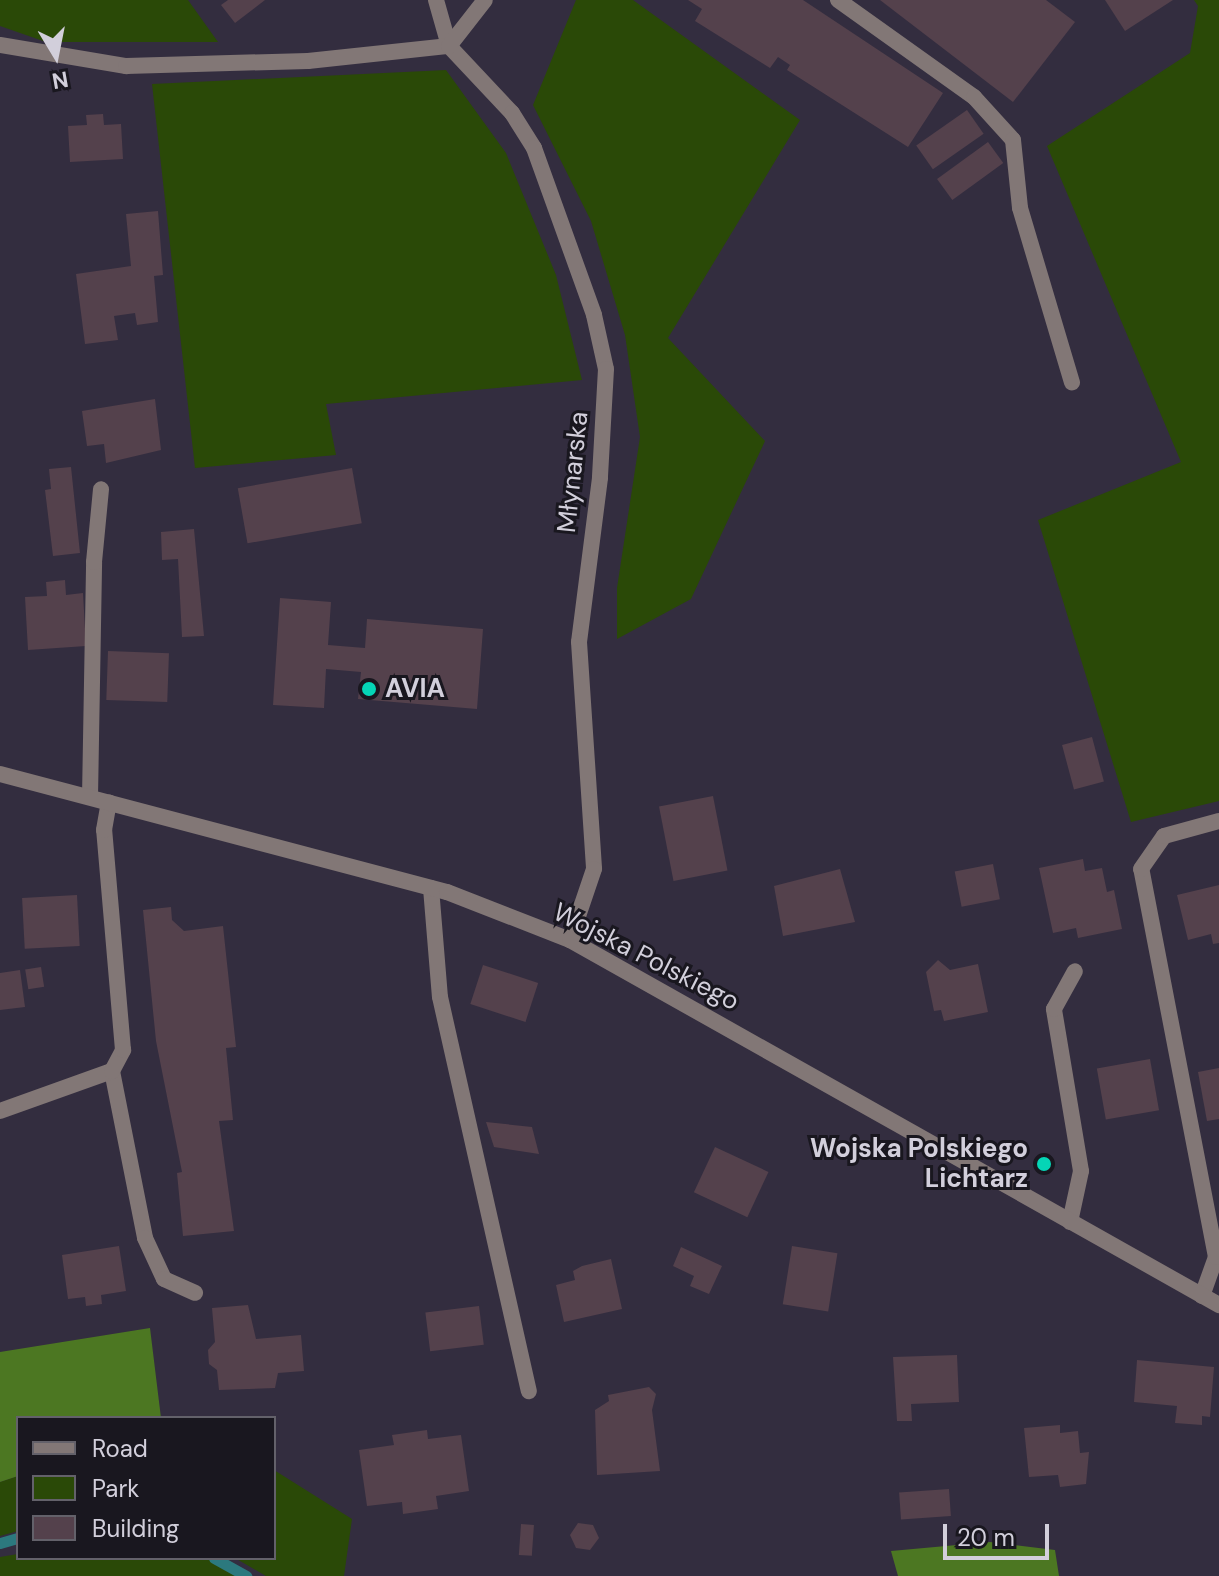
<!DOCTYPE html>
<html>
<head>
<meta charset="utf-8">
<style>
  body { margin:0 }
  #map { position:relative; width:1219px; height:1576px; overflow:hidden; background:#332d3f; font-family:"DM Sans",sans-serif }
  div>[style] { position:absolute }
  [style*='--x'] { left:calc(var(--x)*1px); top:calc(var(--y)*1px); width:calc(var(--w)*1px); rotate:calc(var(--a)*1deg) }
  .green>* { inset:0; background:#2a4907 }
  .forest>* { inset:0; background:#4c7722 }
  .stream>* { height:11px; margin:-5.5px; padding:0 5.5px; transform-origin:5.5px; border-radius:5.5px; background:#2c797e }
  .building>* { inset:0; background:#54414c; transform-origin:0 0 }
  .service>* { height:16px; margin:-8px; padding:0 8px; transform-origin:8px; border-radius:8px; background:#827776 }
  .minor>* { height:16px; margin:-8px; padding:0 8px; transform-origin:8px; border-radius:8px; background:#827776 }
  .tertiary>* { height:16px; margin:-8px; padding:0 8px; transform-origin:8px; border-radius:8px; background:#827776 }
  .dots>* { width:22px; height:22px; translate:-50% -50%; box-sizing:border-box; border:4px solid #19171f; border-radius:50% }
  span { translate:-50% -50%; white-space:nowrap; text-align:center; line-height:1.15; -webkit-text-stroke:6px #19171f; paint-order:stroke }
  .street-label { font-size:26px; color:#d2cfdb }
  .poi-label { font-size:26px; color:#d2cfdb; font-weight:700 }
  .left { translate:0 -50%; text-align:left }
  .right { translate:-100% -50%; text-align:right }
  .legend { position:absolute; left:16px; top:1416px; width:260px; height:144px; box-sizing:border-box; background:#19171f; border:2px solid #63616a; margin:0; padding:10px 14px; list-style:none; font-size:24px; color:#d2cfdb }
  .legend li { display:flex; align-items:center; gap:16px; height:40px }
  .legend b { width:40px; border:2px solid #63616a }
  .north { position:absolute; left:16px; top:16px; width:80px; height:80px; -webkit-text-stroke:6px #19171f; paint-order:stroke; rotate:170deg; font-size:22px; font-weight:700; line-height:32px; text-align:center; color:#d2cfdb }
  .north::after { content:''; display:block; margin:auto; width:28px; height:36px; background:#d2cfdb; clip-path:polygon(50% 0,100% 100%,50% 72%,0 100%) }
  .scale { position:absolute; left:943px; top:1524px; width:106px; height:36px; box-sizing:border-box; border:4px solid #d2cfdb; border-top:0; padding-left:10px; font-size:24px; line-height:28px; white-space:nowrap; color:#d2cfdb; -webkit-text-stroke:6px #19171f; paint-order:stroke }
</style>
</head>
<body>
<div id="map">
  <div class="green">
    <i style="clip-path:polygon(0 0,188px 0,218px 42px,46px 42px,0 26px)"></i>
    <i style="clip-path:polygon(576px 0,633px 0,800px 120px,668px 338px,765px 441px,691px 599px,617px 639px,617px 588px,640px 437px,625px 335px,591px 221px,533px 105px)"></i>
    <i style="clip-path:polygon(1194px 0,1219px 0,1219px 801px,1131px 822px,1038px 520px,1181px 462px,1047px 146px,1190px 53px,1198px 6px)"></i>
    <i style="clip-path:polygon(446px 70px,506px 153px,556px 275px,582px 380px,326px 404px,336px 455px,195px 468px,152px 84px)"></i>
    <i style="clip-path:polygon(274px 1470px,352px 1519px,344px 1576px,266px 1576px,235px 1558px,274px 1558px)"></i>
    <i style="clip-path:polygon(18px 1476px,18px 1531px,0 1536px,0 1482px)"></i>
    <i style="clip-path:polygon(18px 1554px,18px 1558px,212px 1558px,245px 1576px,0 1576px,0 1557px)"></i>
  </div>
  <div class="forest">
    <i style="clip-path:polygon(150px 1328px,161px 1418px,18px 1418px,18px 1476px,0 1482px,0 1352px)"></i>
    <i style="clip-path:polygon(990px 1542px,1055px 1550px,1059px 1576px,898px 1576px,891px 1551px)"></i>
  </div>
  <div class="stream">
    <i style="--x:0;--y:1543;--w:19;--a:-16"></i>
    <i style="--x:214;--y:1558;--w:37;--a:29"></i>
  </div>
  <div class="building">
    <i style="clip-path:polygon(228px 0,265px 0,235px 23px,221px 5px)"></i>
    <i style="clip-path:polygon(688px 0,803px 0,943px 93px,908px 147px,787px 70px,790px 65px,778px 57px,770px 68px,695px 21px,702px 9px)"></i>
    <i style="clip-path:polygon(880px 0,1046px 0,1075px 22px,1013px 102px)"></i>
    <i style="clip-path:polygon(1105px 0,1173px 0,1125px 31px)"></i>
    <i style="left:967px;top:110px;width:29px;height:62px;rotate:55deg"></i>
    <i style="clip-path:polygon(103px 114px,104px 125px,121px 124px,123px 159px,70px 162px,68px 126px,87px 125px,86px 115px)"></i>
    <i style="left:988px;top:142px;width:26px;height:63px;rotate:54deg"></i>
    <i style="clip-path:polygon(158px 211px,163px 275px,154px 276px,158px 322px,137px 325px,135px 313px,114px 316px,118px 340px,85px 344px,76px 274px,131px 266px,126px 214px)"></i>
    <i style="clip-path:polygon(155px 399px,161px 450px,106px 463px,104px 444px,87px 446px,82px 411px)"></i>
    <i style="clip-path:polygon(71px 467px,80px 553px,53px 556px,45px 490px,51px 489px,49px 469px)"></i>
    <i style="left:352px;top:468px;width:56px;height:116px;rotate:80deg"></i>
    <i style="clip-path:polygon(194px 529px,204px 636px,182px 637px,178px 559px,162px 560px,161px 532px)"></i>
    <i style="clip-path:polygon(65px 580px,66px 595px,83px 593px,86px 646px,28px 650px,25px 597px,47px 596px,46px 582px)"></i>
    <i style="clip-path:polygon(280px 598px,331px 602px,328px 645px,365px 648px,367px 619px,483px 629px,477px 709px,358px 699px,361px 672px,326px 669px,324px 708px,273px 705px)"></i>
    <i style="left:108px;top:651px;width:61px;height:49px;rotate:2deg"></i>
    <i style="left:1092px;top:737px;width:46px;height:31px;rotate:75deg"></i>
    <i style="left:713px;top:796px;width:76px;height:55px;rotate:79deg"></i>
    <i style="clip-path:polygon(1083px 859px,1085px 871px,1102px 868px,1107px 892px,1114px 890px,1122px 929px,1078px 938px,1076px 928px,1053px 933px,1039px 868px)"></i>
    <i style="left:993px;top:864px;width:36px;height:39px;rotate:79deg"></i>
    <i style="clip-path:polygon(840px 869px,855px 922px,783px 936px,774px 886px)"></i>
    <i style="clip-path:polygon(1219px 885px,1219px 943px,1213px 944px,1211px 934px,1188px 940px,1177px 895px)"></i>
    <i style="left:77px;top:895px;width:51px;height:55px;rotate:87deg"></i>
    <i style="clip-path:polygon(171px 907px,172px 920px,184px 931px,223px 926px,236px 1047px,226px 1048px,233px 1120px,219px 1121px,234px 1231px,183px 1236px,177px 1173px,182px 1172px,156px 1041px,143px 910px)"></i>
    <i style="clip-path:polygon(938px 960px,950px 970px,978px 964px,988px 1012px,944px 1021px,941px 1010px,934px 1011px,926px 972px)"></i>
    <i style="left:483px;top:965px;width:58px;height:41px;rotate:18deg"></i>
    <i style="left:41px;top:967px;width:20px;height:16px;rotate:81deg"></i>
    <i style="clip-path:polygon(20px 970px,25px 1007px,0 1010px,0 973px)"></i>
    <i style="left:1150px;top:1059px;width:52px;height:54px;rotate:80deg"></i>
    <i style="clip-path:polygon(1219px 1068px,1219px 1119px,1207px 1121px,1198px 1072px)"></i>
    <i style="clip-path:polygon(486px 1122px,532px 1127px,539px 1154px,494px 1147px)"></i>
    <i style="left:715px;top:1147px;width:59px;height:50px;rotate:25deg"></i>
    <i style="clip-path:polygon(119px 1246px,126px 1291px,101px 1295px,102px 1304px,86px 1306px,85px 1297px,68px 1299px,62px 1255px)"></i>
    <i style="left:792px;top:1246px;width:46px;height:59px;rotate:9deg"></i>
    <i style="clip-path:polygon(681px 1247px,722px 1266px,709px 1294px,690px 1286px,694px 1276px,673px 1266px)"></i>
    <i style="clip-path:polygon(611px 1259px,622px 1309px,564px 1322px,556px 1285px,575px 1280px,573px 1271px,582px 1266px)"></i>
    <i style="clip-path:polygon(248px 1305px,256px 1339px,301px 1335px,304px 1371px,278px 1373px,275px 1388px,219px 1390px,217px 1370px,209px 1364px,208px 1350px,215px 1342px,212px 1308px)"></i>
    <i style="left:479px;top:1306px;width:39px;height:54px;rotate:83deg"></i>
    <i style="clip-path:polygon(957px 1355px,959px 1402px,911px 1404px,912px 1421px,897px 1421px,893px 1357px)"></i>
    <i style="clip-path:polygon(1137px 1360px,1214px 1367px,1210px 1417px,1202px 1416px,1202px 1425px,1175px 1423px,1177px 1406px,1134px 1402px)"></i>
    <i style="clip-path:polygon(649px 1387px,656px 1394px,652px 1410px,660px 1471px,597px 1475px,595px 1410px,609px 1401px,608px 1395px)"></i>
    <i style="clip-path:polygon(1060px 1425px,1060px 1433px,1078px 1431px,1080px 1453px,1089px 1452px,1086px 1484px,1060px 1487px,1058px 1475px,1029px 1477px,1024px 1428px)"></i>
    <i style="clip-path:polygon(427px 1430px,428px 1439px,461px 1435px,469px 1491px,436px 1496px,438px 1509px,403px 1514px,402px 1502px,367px 1506px,359px 1450px,394px 1445px,392px 1435px)"></i>
    <i style="left:949px;top:1489px;width:27px;height:50px;rotate:86deg"></i>
    <i style="clip-path:polygon(578px 1523px,593px 1525px,599px 1538px,590px 1550px,576px 1548px,570px 1535px)"></i>
    <i style="left:521px;top:1524px;width:13px;height:31px;rotate:4deg"></i>
  </div>
  <div class="service">
    <i style="--x:436;--y:0;--w:48;--a:74.2"></i>
    <i style="--x:838;--y:0;--w:167;--a:35.5"></i>
    <i style="--x:974;--y:97;--w:58;--a:47.8"></i>
    <i style="--x:1013;--y:140;--w:68;--a:84.1"></i>
    <i style="--x:1020;--y:208;--w:182;--a:73.4"></i>
    <i style="--x:90;--y:797;--w:235;--a:-89"></i>
    <i style="--x:94;--y:562;--w:73;--a:-84.5"></i>
    <i style="--x:431;--y:888;--w:109;--a:85.3"></i>
    <i style="--x:440;--y:997;--w:404;--a:77.3"></i>
    <i style="--x:112;--y:1071;--w:170;--a:78.8"></i>
    <i style="--x:145;--y:1238;--w:45;--a:65.1"></i>
    <i style="--x:164;--y:1279;--w:34;--a:24"></i>
    <i style="--x:0;--y:1111;--w:119;--a:-19.7"></i>
    <i style="--x:112;--y:1071;--w:24;--a:-62"></i>
    <i style="--x:123;--y:1050;--w:221;--a:-94.9"></i>
    <i style="--x:104;--y:830;--w:28;--a:-80"></i>
    <i style="--x:1070;--y:1222;--w:52;--a:-77.8"></i>
    <i style="--x:1081;--y:1171;--w:164;--a:-99.5"></i>
    <i style="--x:1054;--y:1009;--w:43;--a:-61.1"></i>
    <i style="--x:1202;--y:1296;--w:41;--a:-70.3"></i>
    <i style="--x:1216;--y:1257;--w:395;--a:-100.9"></i>
    <i style="--x:1141;--y:869;--w:40;--a:-55.1"></i>
    <i style="--x:1164;--y:836;--w:57;--a:-15.3"></i>
  </div>
  <div class="minor">
    <i style="--x:0;--y:45;--w:128;--a:9.5"></i>
    <i style="--x:126;--y:66;--w:182;--a:-1.6"></i>
    <i style="--x:308;--y:61;--w:142;--a:-6.1"></i>
    <i style="--x:449;--y:46;--w:92;--a:46.8"></i>
    <i style="--x:512;--y:113;--w:41;--a:57.8"></i>
    <i style="--x:534;--y:148;--w:177;--a:70.2"></i>
    <i style="--x:594;--y:315;--w:55;--a:77.5"></i>
    <i style="--x:606;--y:369;--w:109;--a:93.2"></i>
    <i style="--x:600;--y:478;--w:165;--a:97.3"></i>
    <i style="--x:579;--y:642;--w:227;--a:86.2"></i>
    <i style="--x:594;--y:869;--w:75;--a:108.7"></i>
    <i style="--x:449;--y:46;--w:58;--a:-52"></i>
  </div>
  <div class="tertiary">
    <i style="--x:0;--y:774;--w:462;--a:14.8"></i>
    <i style="--x:447;--y:892;--w:132;--a:21.3"></i>
    <i style="--x:570;--y:940;--w:745;--a:29.35"></i>
  </div>
  <div class="dots">
    <i style="left:369px;top:689px;background:#05d5b6"></i>
    <i style="left:1044px;top:1164px;background:#05d5b6"></i>
  </div>
  <div class="street-label">
    <span style="left:573px;top:472px;rotate:-84deg">Młynarska</span>
    <span style="left:646px;top:957px;rotate:27deg">Wojska Polskiego</span>
  </div>
  <div class="poi-label">
    <span class="left" style="left:385px;top:689px">AVIA</span>
    <span class="right" style="left:1028px;top:1164px">Wojska Polskiego<br>Lichtarz</span>
  </div>
  <ul class="legend">
  <li><b style="height:10px;background:#827776"></b>Road</li>
  <li><b style="height:22px;background:#2a4907"></b>Park</li>
  <li><b style="height:22px;background:#54414c"></b>Building</li>
  </ul>
  <div class="north">N</div>
  <div class="scale">20 m</div>
</div>
</body>
</html>
